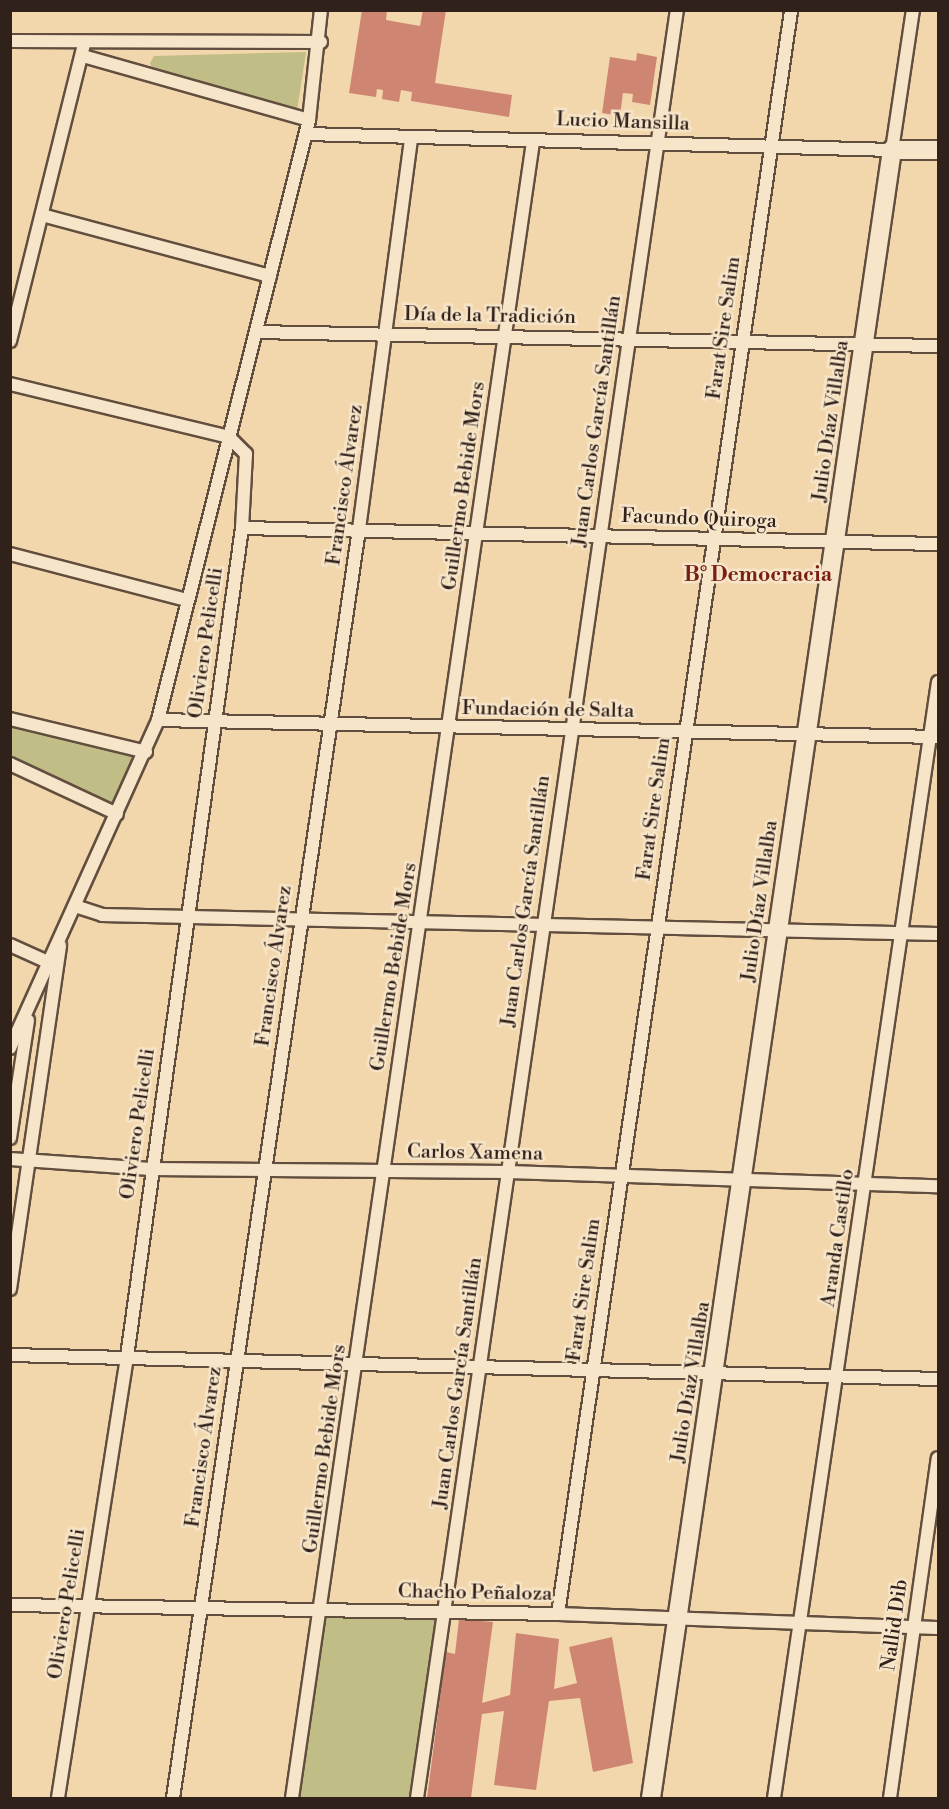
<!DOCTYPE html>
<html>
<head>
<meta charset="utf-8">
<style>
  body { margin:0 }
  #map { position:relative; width:949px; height:1809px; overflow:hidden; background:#f3d7ac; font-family:"Libre Bodoni",serif }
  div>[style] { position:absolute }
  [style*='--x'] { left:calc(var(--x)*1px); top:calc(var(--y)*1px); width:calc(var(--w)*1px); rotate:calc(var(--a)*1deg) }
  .green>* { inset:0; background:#c0bd86 }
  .building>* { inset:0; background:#ce8672 }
  .roads { filter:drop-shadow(2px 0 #624e3f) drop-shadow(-2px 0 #624e3f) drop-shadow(0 2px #624e3f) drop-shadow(0 -2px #624e3f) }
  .street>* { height:12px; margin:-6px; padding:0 6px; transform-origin:6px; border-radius:6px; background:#f7e5c9 }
  .secondary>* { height:18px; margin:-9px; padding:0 9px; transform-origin:9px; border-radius:9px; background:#f7e5c9 }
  span { translate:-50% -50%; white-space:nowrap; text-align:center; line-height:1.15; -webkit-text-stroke:5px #f7e5c9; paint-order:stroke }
  .street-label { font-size:20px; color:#31211b }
  .neighbourhood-label { font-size:21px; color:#7a1f14; font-weight:700 }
  .frame { position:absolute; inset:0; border:12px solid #31211b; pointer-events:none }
</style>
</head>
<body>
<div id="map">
  <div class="green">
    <i style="clip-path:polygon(306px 52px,297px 111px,153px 71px,150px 63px,154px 56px)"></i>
    <i style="clip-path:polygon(11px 720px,146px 752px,117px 814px,11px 764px)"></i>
    <i style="clip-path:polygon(326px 1616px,436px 1620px,412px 1798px,298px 1798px)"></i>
  </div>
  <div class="building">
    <i style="clip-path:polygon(362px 10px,387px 10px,386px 20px,420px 26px,423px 10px,446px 10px,435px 83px,512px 95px,509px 117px,411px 101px,412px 92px,401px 90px,399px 102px,382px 99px,383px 90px,377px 89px,376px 97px,349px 93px)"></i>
    <i style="clip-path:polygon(637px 53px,657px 57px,650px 105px,632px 102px,633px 94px,623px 93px,620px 116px,602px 113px,610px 57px,636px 61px)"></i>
    <i style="clip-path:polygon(459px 1619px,493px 1622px,482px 1703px,510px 1695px,516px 1633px,559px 1639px,554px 1689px,577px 1683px,569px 1647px,612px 1637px,633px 1763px,593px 1772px,580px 1698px,549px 1701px,536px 1790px,494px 1785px,504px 1711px,482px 1714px,471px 1798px,427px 1798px,446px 1652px,455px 1654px)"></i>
  </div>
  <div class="roads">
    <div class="street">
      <i style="--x:10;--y:41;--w:311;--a:0.2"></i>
      <i style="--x:83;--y:56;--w:235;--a:15.8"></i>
      <i style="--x:306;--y:134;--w:586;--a:1.56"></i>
      <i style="--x:892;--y:150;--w:142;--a:-81.5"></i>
      <i style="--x:42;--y:215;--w:236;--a:15"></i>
      <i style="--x:256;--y:332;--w:682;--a:1.18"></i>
      <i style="--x:10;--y:341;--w:306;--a:-76"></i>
      <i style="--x:10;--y:384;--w:225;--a:13.6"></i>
      <i style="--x:229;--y:437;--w:24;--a:45"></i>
      <i style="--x:246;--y:454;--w:74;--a:93.1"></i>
      <i style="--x:242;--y:528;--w:837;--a:97.9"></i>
      <i style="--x:127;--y:1357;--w:446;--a:98.9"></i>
      <i style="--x:242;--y:528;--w:696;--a:1.32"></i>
      <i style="--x:10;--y:554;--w:183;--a:14.6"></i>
      <i style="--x:10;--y:719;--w:140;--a:13.6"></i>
      <i style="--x:158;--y:720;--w:780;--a:1.25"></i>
      <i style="--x:10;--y:764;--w:118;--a:25"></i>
      <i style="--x:75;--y:906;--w:28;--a:18"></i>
      <i style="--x:102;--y:915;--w:836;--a:1.3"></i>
      <i style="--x:10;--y:945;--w:42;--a:24.1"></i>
      <i style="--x:10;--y:1048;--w:360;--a:-65.7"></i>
      <i style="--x:158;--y:720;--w:619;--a:-75.87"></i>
      <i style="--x:309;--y:120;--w:111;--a:-83.8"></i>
      <i style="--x:10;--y:1138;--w:119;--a:-81.3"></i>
      <i style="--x:10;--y:1159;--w:141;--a:4.1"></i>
      <i style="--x:151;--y:1169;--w:356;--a:0.5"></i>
      <i style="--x:507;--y:1172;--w:431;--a:1.9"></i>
      <i style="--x:10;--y:1289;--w:347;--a:-81.7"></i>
      <i style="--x:10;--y:1355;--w:928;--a:1.48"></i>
      <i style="--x:10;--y:1605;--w:548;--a:0.94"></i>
      <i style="--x:558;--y:1614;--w:380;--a:2.1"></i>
      <i style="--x:558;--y:1614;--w:1621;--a:-81.73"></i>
      <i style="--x:173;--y:1798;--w:1283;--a:-81.66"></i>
      <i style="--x:359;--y:529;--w:393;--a:-82.4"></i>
      <i style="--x:292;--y:1798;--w:1673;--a:-81.72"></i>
      <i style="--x:417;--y:1798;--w:1807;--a:-81.73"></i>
      <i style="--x:774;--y:1798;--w:1128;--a:-81.64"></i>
      <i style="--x:890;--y:1798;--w:343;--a:-82"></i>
    </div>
    <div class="secondary">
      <i style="--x:651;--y:1798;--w:1666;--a:-81.68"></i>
      <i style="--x:892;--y:150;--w:46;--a:0"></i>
    </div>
  </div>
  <div class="street-label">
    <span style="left:623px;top:122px;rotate:2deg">Lucio Mansilla</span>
    <span style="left:490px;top:316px;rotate:1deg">Día de la Tradición</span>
    <span style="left:724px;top:328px;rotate:-82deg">Farat Sire Salim</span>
    <span style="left:597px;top:421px;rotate:-82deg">Juan Carlos García Santillán</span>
    <span style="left:831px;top:421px;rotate:-82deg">Julio Díaz Villalba</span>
    <span style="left:345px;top:485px;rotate:-82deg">Francisco Álvarez</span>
    <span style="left:464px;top:486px;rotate:-82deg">Guillermo Bebide Mors</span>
    <span style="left:699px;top:519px;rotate:2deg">Facundo Quiroga</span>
    <span style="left:206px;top:643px;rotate:-82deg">Oliviero Pelicelli</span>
    <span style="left:548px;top:710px;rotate:1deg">Fundación de Salta</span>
    <span style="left:654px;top:809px;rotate:-82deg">Farat Sire Salim</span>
    <span style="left:526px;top:901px;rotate:-82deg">Juan Carlos García Santillán</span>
    <span style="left:760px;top:901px;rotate:-82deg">Julio Díaz Villalba</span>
    <span style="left:274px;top:966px;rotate:-82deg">Francisco Álvarez</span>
    <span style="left:394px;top:967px;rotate:-81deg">Guillermo Bebide Mors</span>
    <span style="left:138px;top:1124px;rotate:-82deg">Oliviero Pelicelli</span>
    <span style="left:475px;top:1153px;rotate:1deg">Carlos Xamena</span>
    <span style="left:838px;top:1238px;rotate:-82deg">Aranda Castillo</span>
    <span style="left:584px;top:1290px;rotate:-82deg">Farat Sire Salim</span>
    <span style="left:691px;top:1382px;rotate:-81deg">Julio Díaz Villalba</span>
    <span style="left:458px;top:1383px;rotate:-82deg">Juan Carlos García Santillán</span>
    <span style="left:204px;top:1447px;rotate:-82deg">Francisco Álvarez</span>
    <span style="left:325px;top:1449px;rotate:-82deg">Guillermo Bebide Mors</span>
    <span style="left:475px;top:1593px;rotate:1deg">Chacho Peñaloza</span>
    <span style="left:67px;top:1604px;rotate:-81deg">Oliviero Pelicelli</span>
    <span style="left:895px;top:1625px;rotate:-82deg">Nallid Dib</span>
  </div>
  <div class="neighbourhood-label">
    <span style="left:758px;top:575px">B° Democracia</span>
  </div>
  <div class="frame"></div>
</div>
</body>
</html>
